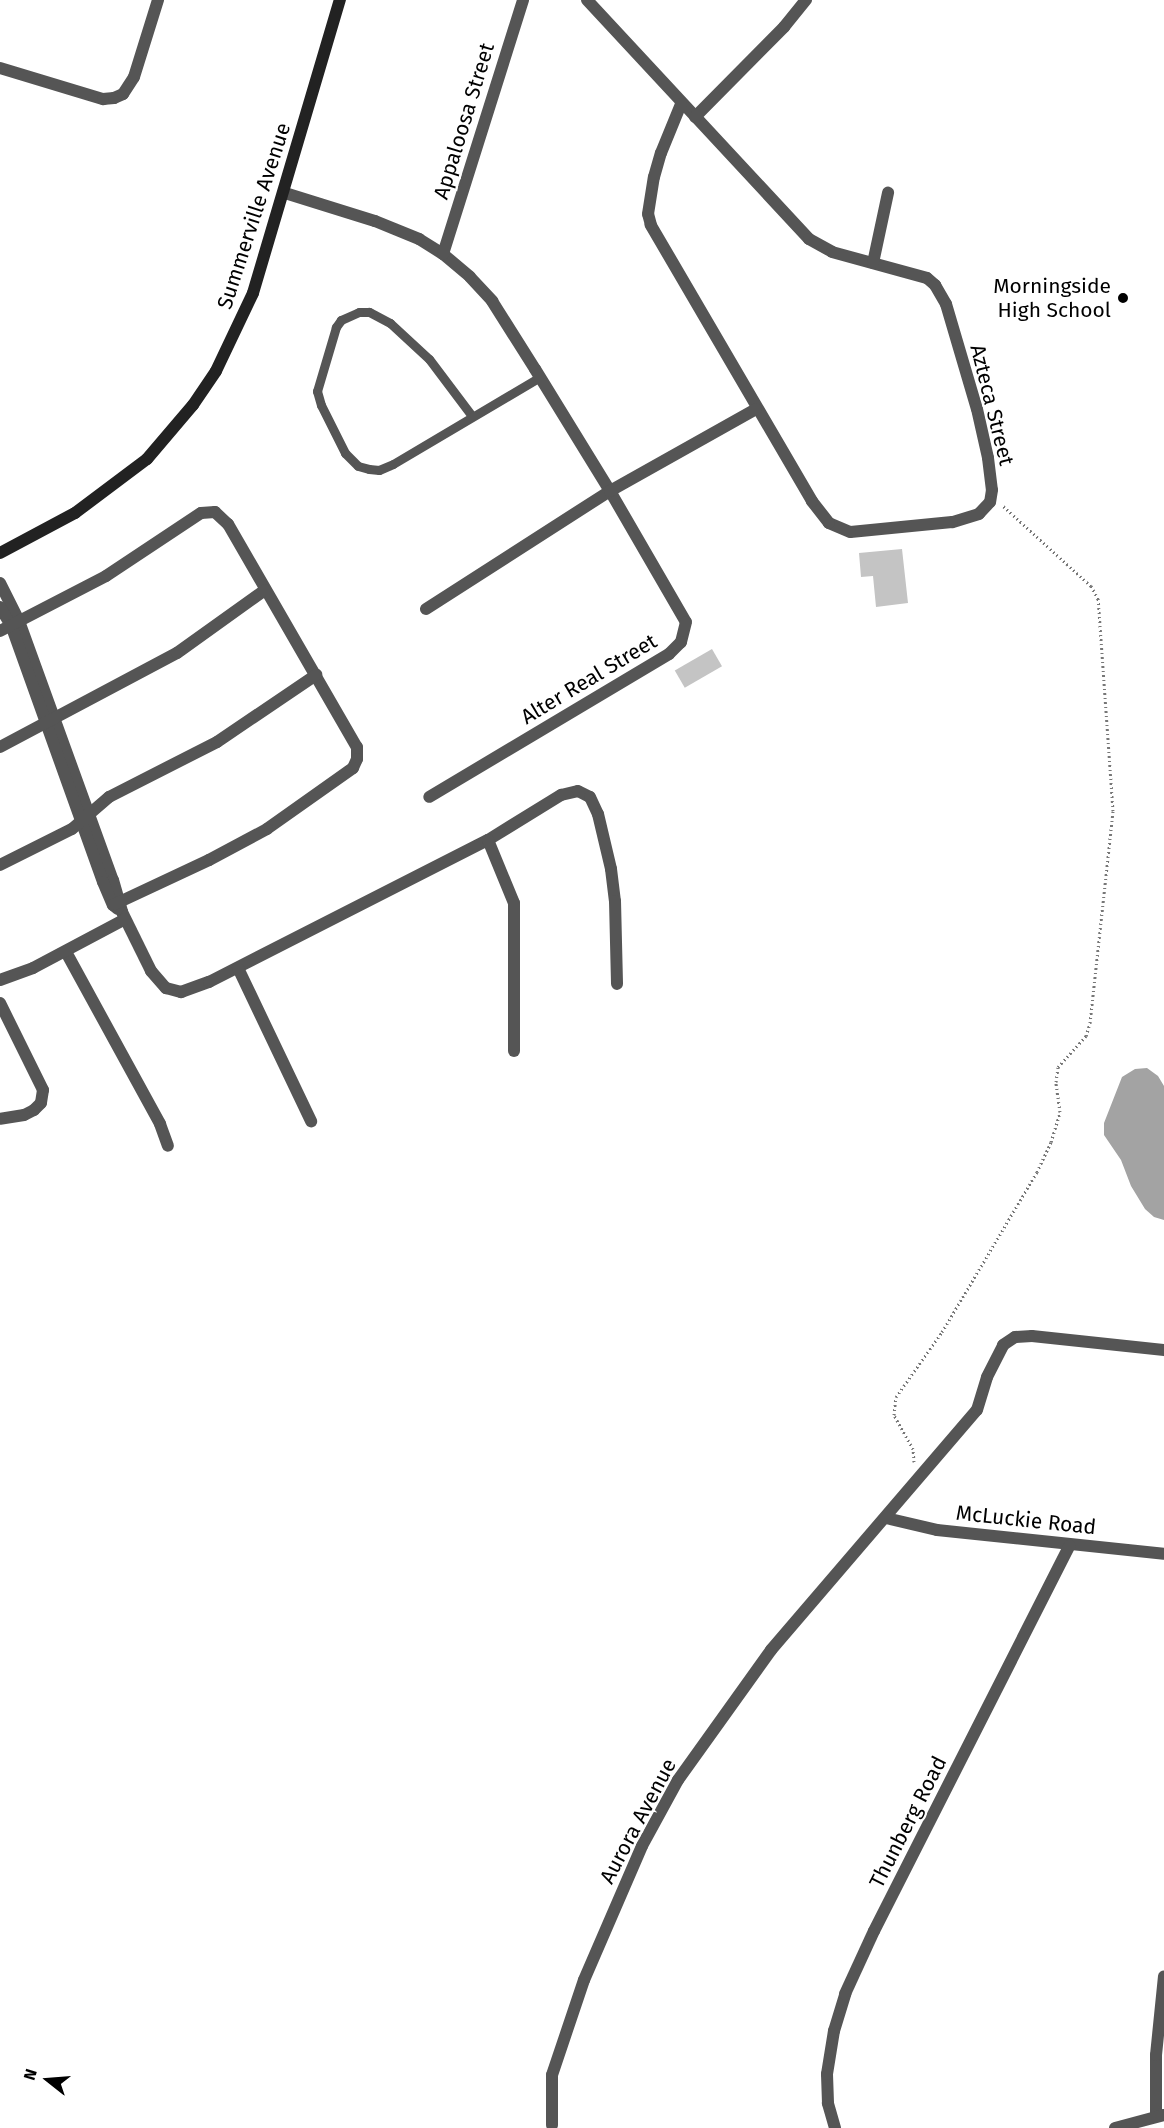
<!DOCTYPE html>
<html>
<head>
<meta charset="utf-8">
<style>
  body { margin:0 }
  #map { position:relative; width:1164px; height:2128px; overflow:hidden; background:#fff; font-family:"Fira Sans",sans-serif }
  div>[style] { position:absolute }
  [style*='--x'] { left:calc(var(--x)*1px); top:calc(var(--y)*1px); width:calc(var(--w)*1px); rotate:calc(var(--a)*1deg) }
  .water>* { inset:0; background:#a3a3a3 }
  .building>* { inset:0; background:#c4c4c4; transform-origin:0 0 }
  .path>* { height:3px; margin-top:-1.5px; transform-origin:0; background:repeating-linear-gradient(90deg,#777 0 1.5px,transparent 0 4.5px) }
  .lane>* { height:9px; margin:-4.5px; padding:0 4.5px; transform-origin:4.5px; border-radius:4.5px; background:#555 }
  .street>* { height:12px; margin:-6px; padding:0 6px; transform-origin:6px; border-radius:6px; background:#555 }
  .secondary>* { height:12px; margin:-6px; padding:0 6px; transform-origin:6px; border-radius:6px; background:#222 }
  .dots>* { width:16px; height:16px; translate:-50% -50%; box-sizing:border-box; border:3px solid #fff; border-radius:50% }
  span { translate:-50% -50%; white-space:nowrap; text-align:center; line-height:1.15; -webkit-text-stroke:4.5px #fff; paint-order:stroke }
  .street-label { font-size:21px; color:#000 }
  .poi-label { font-size:21px; color:#000 }
  .right { translate:-100% -50%; text-align:right }
  .north { position:absolute; left:18px; top:2050px; width:60px; height:60px; -webkit-text-stroke:4px #fff; paint-order:stroke; rotate:287deg; font-size:16px; font-weight:700; line-height:24px; text-align:center; color:#000 }
  .north::after { content:''; display:block; margin:auto; width:21px; height:27px; background:#000; clip-path:polygon(50% 0,100% 100%,50% 72%,0 100%) }
</style>
</head>
<body>
<div id="map">
  <div class="water">
    <i style="clip-path:polygon(1147px 1068px,1158px 1076px,1164px 1086px,1164px 1220px,1154px 1217px,1145px 1209px,1131px 1186px,1121px 1160px,1104px 1135px,1104px 1123px,1122px 1077px,1135px 1069px)"></i>
  </div>
  <div class="building">
    <i style="clip-path:polygon(902px 549px,908px 603px,876px 607px,873px 576px,861px 577px,859px 553px)"></i>
    <i style="left:712px;top:649px;width:20px;height:43px;rotate:60deg"></i>
  </div>
  <div class="path">
    <i style="--x:914;--y:1462;--w:13;--a:-94"></i>
    <i style="--x:913;--y:1449;--w:39;--a:-119"></i>
    <i style="--x:894;--y:1415;--w:18;--a:-84"></i>
    <i style="--x:896;--y:1397;--w:80;--a:-54.7"></i>
    <i style="--x:942;--y:1332;--w:186;--a:-59.3"></i>
    <i style="--x:1037;--y:1172;--w:33;--a:-65"></i>
    <i style="--x:1051;--y:1142;--w:31;--a:-73"></i>
    <i style="--x:1060;--y:1112;--w:30;--a:-98"></i>
    <i style="--x:1056;--y:1082;--w:15;--a:-82"></i>
    <i style="--x:1058;--y:1067;--w:42;--a:-47.9"></i>
    <i style="--x:1086;--y:1036;--w:14;--a:-73"></i>
    <i style="--x:1090;--y:1023;--w:213;--a:-83.8"></i>
    <i style="--x:1113;--y:811;--w:213;--a:-94"></i>
    <i style="--x:1098;--y:599;--w:15;--a:-118"></i>
    <i style="--x:1091;--y:586;--w:119;--a:-137.7"></i>
  </div>
  <div class="lane">
    <i style="--x:472;--y:416;--w:71;--a:-127"></i>
    <i style="--x:429;--y:359;--w:53;--a:-137.3"></i>
    <i style="--x:390;--y:323;--w:24;--a:-152"></i>
    <i style="--x:369;--y:312;--w:10;--a:180"></i>
    <i style="--x:359;--y:312;--w:20;--a:156"></i>
    <i style="--x:341;--y:320;--w:9;--a:126"></i>
    <i style="--x:336;--y:327;--w:67;--a:106.5"></i>
    <i style="--x:317;--y:391;--w:15;--a:74"></i>
    <i style="--x:321;--y:405;--w:54;--a:63.4"></i>
    <i style="--x:345;--y:453;--w:18;--a:45"></i>
    <i style="--x:358;--y:466;--w:11;--a:15"></i>
    <i style="--x:369;--y:469;--w:10;--a:6"></i>
    <i style="--x:379;--y:470;--w:15;--a:-23"></i>
    <i style="--x:393;--y:464;--w:171;--a:-30.6"></i>
  </div>
  <div class="street">
    <i style="--x:587;--y:0;--w:326;--a:47.1"></i>
    <i style="--x:809;--y:239;--w:26;--a:29"></i>
    <i style="--x:832;--y:252;--w:98;--a:15.3"></i>
    <i style="--x:927;--y:278;--w:11;--a:41"></i>
    <i style="--x:935;--y:285;--w:22;--a:60"></i>
    <i style="--x:946;--y:304;--w:109;--a:73.6"></i>
    <i style="--x:977;--y:409;--w:50;--a:77.3"></i>
    <i style="--x:988;--y:458;--w:32;--a:83"></i>
    <i style="--x:992;--y:490;--w:12;--a:99"></i>
    <i style="--x:990;--y:502;--w:16;--a:133"></i>
    <i style="--x:979;--y:514;--w:28;--a:163"></i>
    <i style="--x:952;--y:522;--w:102;--a:174.4"></i>
    <i style="--x:850;--y:532;--w:23;--a:-157"></i>
    <i style="--x:829;--y:523;--w:28;--a:-128"></i>
    <i style="--x:812;--y:501;--w:320;--a:-120.3"></i>
    <i style="--x:651;--y:225;--w:11;--a:-105"></i>
    <i style="--x:648;--y:214;--w:37;--a:-81"></i>
    <i style="--x:654;--y:177;--w:25;--a:-74"></i>
    <i style="--x:661;--y:153;--w:53;--a:-67.8"></i>
    <i style="--x:0;--y:68;--w:108;--a:16.8"></i>
    <i style="--x:103;--y:99;--w:11;--a:-5"></i>
    <i style="--x:114;--y:98;--w:10;--a:-24"></i>
    <i style="--x:123;--y:94;--w:20;--a:-57"></i>
    <i style="--x:134;--y:77;--w:81;--a:-72.7"></i>
    <i style="--x:695;--y:117;--w:127;--a:-45.3"></i>
    <i style="--x:784;--y:27;--w:35;--a:-51"></i>
    <i style="--x:285;--y:193;--w:94;--a:17.3"></i>
    <i style="--x:375;--y:221;--w:48;--a:22.2"></i>
    <i style="--x:419;--y:239;--w:28;--a:32"></i>
    <i style="--x:443;--y:254;--w:35;--a:40"></i>
    <i style="--x:470;--y:277;--w:33;--a:47"></i>
    <i style="--x:492;--y:301;--w:80;--a:57.7"></i>
    <i style="--x:535;--y:369;--w:143;--a:58.4"></i>
    <i style="--x:610;--y:491;--w:151;--a:59.9"></i>
    <i style="--x:686;--y:622;--w:21;--a:104"></i>
    <i style="--x:681;--y:642;--w:17;--a:135"></i>
    <i style="--x:669;--y:654;--w:279;--a:149.2"></i>
    <i style="--x:443;--y:254;--w:266;--a:-72.5"></i>
    <i style="--x:873;--y:263;--w:72;--a:-77.9"></i>
    <i style="--x:0;--y:583;--w:42;--a:63.4"></i>
    <i style="--x:19;--y:621;--w:276;--a:70.1"></i>
    <i style="--x:113;--y:880;--w:33;--a:74"></i>
    <i style="--x:122;--y:912;--w:66;--a:63.8"></i>
    <i style="--x:151;--y:971;--w:23;--a:49"></i>
    <i style="--x:166;--y:988;--w:16;--a:15"></i>
    <i style="--x:181;--y:992;--w:30;--a:-20"></i>
    <i style="--x:209;--y:982;--w:313;--a:-27"></i>
    <i style="--x:488;--y:840;--w:86;--a:-31.7"></i>
    <i style="--x:561;--y:795;--w:17;--a:-13"></i>
    <i style="--x:578;--y:791;--w:13;--a:27"></i>
    <i style="--x:590;--y:797;--w:19;--a:65"></i>
    <i style="--x:598;--y:814;--w:57;--a:76.7"></i>
    <i style="--x:611;--y:869;--w:32;--a:83"></i>
    <i style="--x:615;--y:901;--w:83;--a:88.6"></i>
    <i style="--x:0;--y:607;--w:21;--a:59"></i>
    <i style="--x:11;--y:625;--w:273;--a:70.3"></i>
    <i style="--x:103;--y:882;--w:25;--a:67"></i>
    <i style="--x:113;--y:905;--w:6;--a:39"></i>
    <i style="--x:426;--y:609;--w:219;--a:-32.7"></i>
    <i style="--x:610;--y:491;--w:167;--a:-29.3"></i>
    <i style="--x:0;--y:631;--w:119;--a:-27.4"></i>
    <i style="--x:106;--y:576;--w:114;--a:-33.6"></i>
    <i style="--x:201;--y:513;--w:14;--a:-4"></i>
    <i style="--x:215;--y:512;--w:18;--a:43"></i>
    <i style="--x:228;--y:524;--w:258;--a:60"></i>
    <i style="--x:357;--y:747;--w:12;--a:90"></i>
    <i style="--x:357;--y:759;--w:10;--a:114"></i>
    <i style="--x:353;--y:768;--w:105;--a:144.7"></i>
    <i style="--x:267;--y:829;--w:66;--a:151.9"></i>
    <i style="--x:209;--y:860;--w:104;--a:154.9"></i>
    <i style="--x:0;--y:747;--w:200;--a:-28"></i>
    <i style="--x:177;--y:653;--w:108;--a:-35.6"></i>
    <i style="--x:488;--y:840;--w:68;--a:67.6"></i>
    <i style="--x:514;--y:903;--w:148;--a:90"></i>
    <i style="--x:0;--y:865;--w:80;--a:-26.6"></i>
    <i style="--x:72;--y:829;--w:49;--a:-40.9"></i>
    <i style="--x:109;--y:797;--w:121;--a:-27"></i>
    <i style="--x:217;--y:742;--w:120;--a:-34.1"></i>
    <i style="--x:66;--y:952;--w:196;--a:61.3"></i>
    <i style="--x:160;--y:1124;--w:23;--a:70"></i>
    <i style="--x:238;--y:968;--w:170;--a:64.5"></i>
    <i style="--x:0;--y:980;--w:35;--a:-20"></i>
    <i style="--x:33;--y:968;--w:104;--a:-28"></i>
    <i style="--x:0;--y:1003;--w:97;--a:63.7"></i>
    <i style="--x:43;--y:1090;--w:13;--a:99"></i>
    <i style="--x:41;--y:1103;--w:10;--a:135"></i>
    <i style="--x:34;--y:1110;--w:11;--a:153"></i>
    <i style="--x:24;--y:1115;--w:24;--a:171"></i>
    <i style="--x:886;--y:1518;--w:52;--a:13.2"></i>
    <i style="--x:937;--y:1530;--w:228;--a:6"></i>
    <i style="--x:1156;--y:2116;--w:61;--a:-90"></i>
    <i style="--x:1156;--y:2055;--w:79;--a:-84.2"></i>
    <i style="--x:552;--y:2125;--w:50;--a:-90"></i>
    <i style="--x:552;--y:2075;--w:100;--a:-71.4"></i>
    <i style="--x:584;--y:1980;--w:146;--a:-66.6"></i>
    <i style="--x:642;--y:1846;--w:75;--a:-61.4"></i>
    <i style="--x:678;--y:1780;--w:160;--a:-54.4"></i>
    <i style="--x:771;--y:1650;--w:316;--a:-49.4"></i>
    <i style="--x:977;--y:1410;--w:34;--a:-73"></i>
    <i style="--x:987;--y:1377;--w:36;--a:-63"></i>
    <i style="--x:1003;--y:1345;--w:14;--a:-34"></i>
    <i style="--x:1015;--y:1337;--w:17;--a:-3"></i>
    <i style="--x:1032;--y:1336;--w:133;--a:6.1"></i>
    <i style="--x:835;--y:2128;--w:26;--a:-106"></i>
    <i style="--x:828;--y:2103;--w:29;--a:-92"></i>
    <i style="--x:827;--y:2074;--w:44;--a:-80.8"></i>
    <i style="--x:834;--y:2031;--w:39;--a:-73"></i>
    <i style="--x:845;--y:1994;--w:69;--a:-65.3"></i>
    <i style="--x:874;--y:1931;--w:432;--a:-63.1"></i>
    <i style="--x:1115;--y:2128;--w:51;--a:-14.9"></i>
  </div>
  <div class="secondary">
    <i style="--x:0;--y:553;--w:85;--a:-28.1"></i>
    <i style="--x:75;--y:513;--w:90;--a:-36.9"></i>
    <i style="--x:147;--y:459;--w:71;--a:-49.6"></i>
    <i style="--x:193;--y:405;--w:41;--a:-55.9"></i>
    <i style="--x:216;--y:371;--w:86;--a:-64.6"></i>
    <i style="--x:253;--y:293;--w:306;--a:-73.5"></i>
  </div>
  <div class="dots">
    <i style="left:1123px;top:298px;background:#000"></i>
  </div>
  <div class="street-label">
    <span style="left:464px;top:121px;rotate:-73deg">Appaloosa Street</span>
    <span style="left:254px;top:216px;rotate:-72deg">Summerville Avenue</span>
    <span style="left:992px;top:405px;rotate:76deg">Azteca Street</span>
    <span style="left:589px;top:679px;rotate:-31deg">Alter Real Street</span>
    <span style="left:1026px;top:1520px;rotate:6deg">McLuckie Road</span>
    <span style="left:638px;top:1821px;rotate:-62deg">Aurora Avenue</span>
    <span style="left:908px;top:1822px;rotate:-63deg">Thunberg Road</span>
  </div>
  <div class="poi-label">
    <span class="right" style="left:1111px;top:298px">Morningside<br>High School</span>
  </div>
  <div class="north">N</div>
</div>
</body>
</html>
